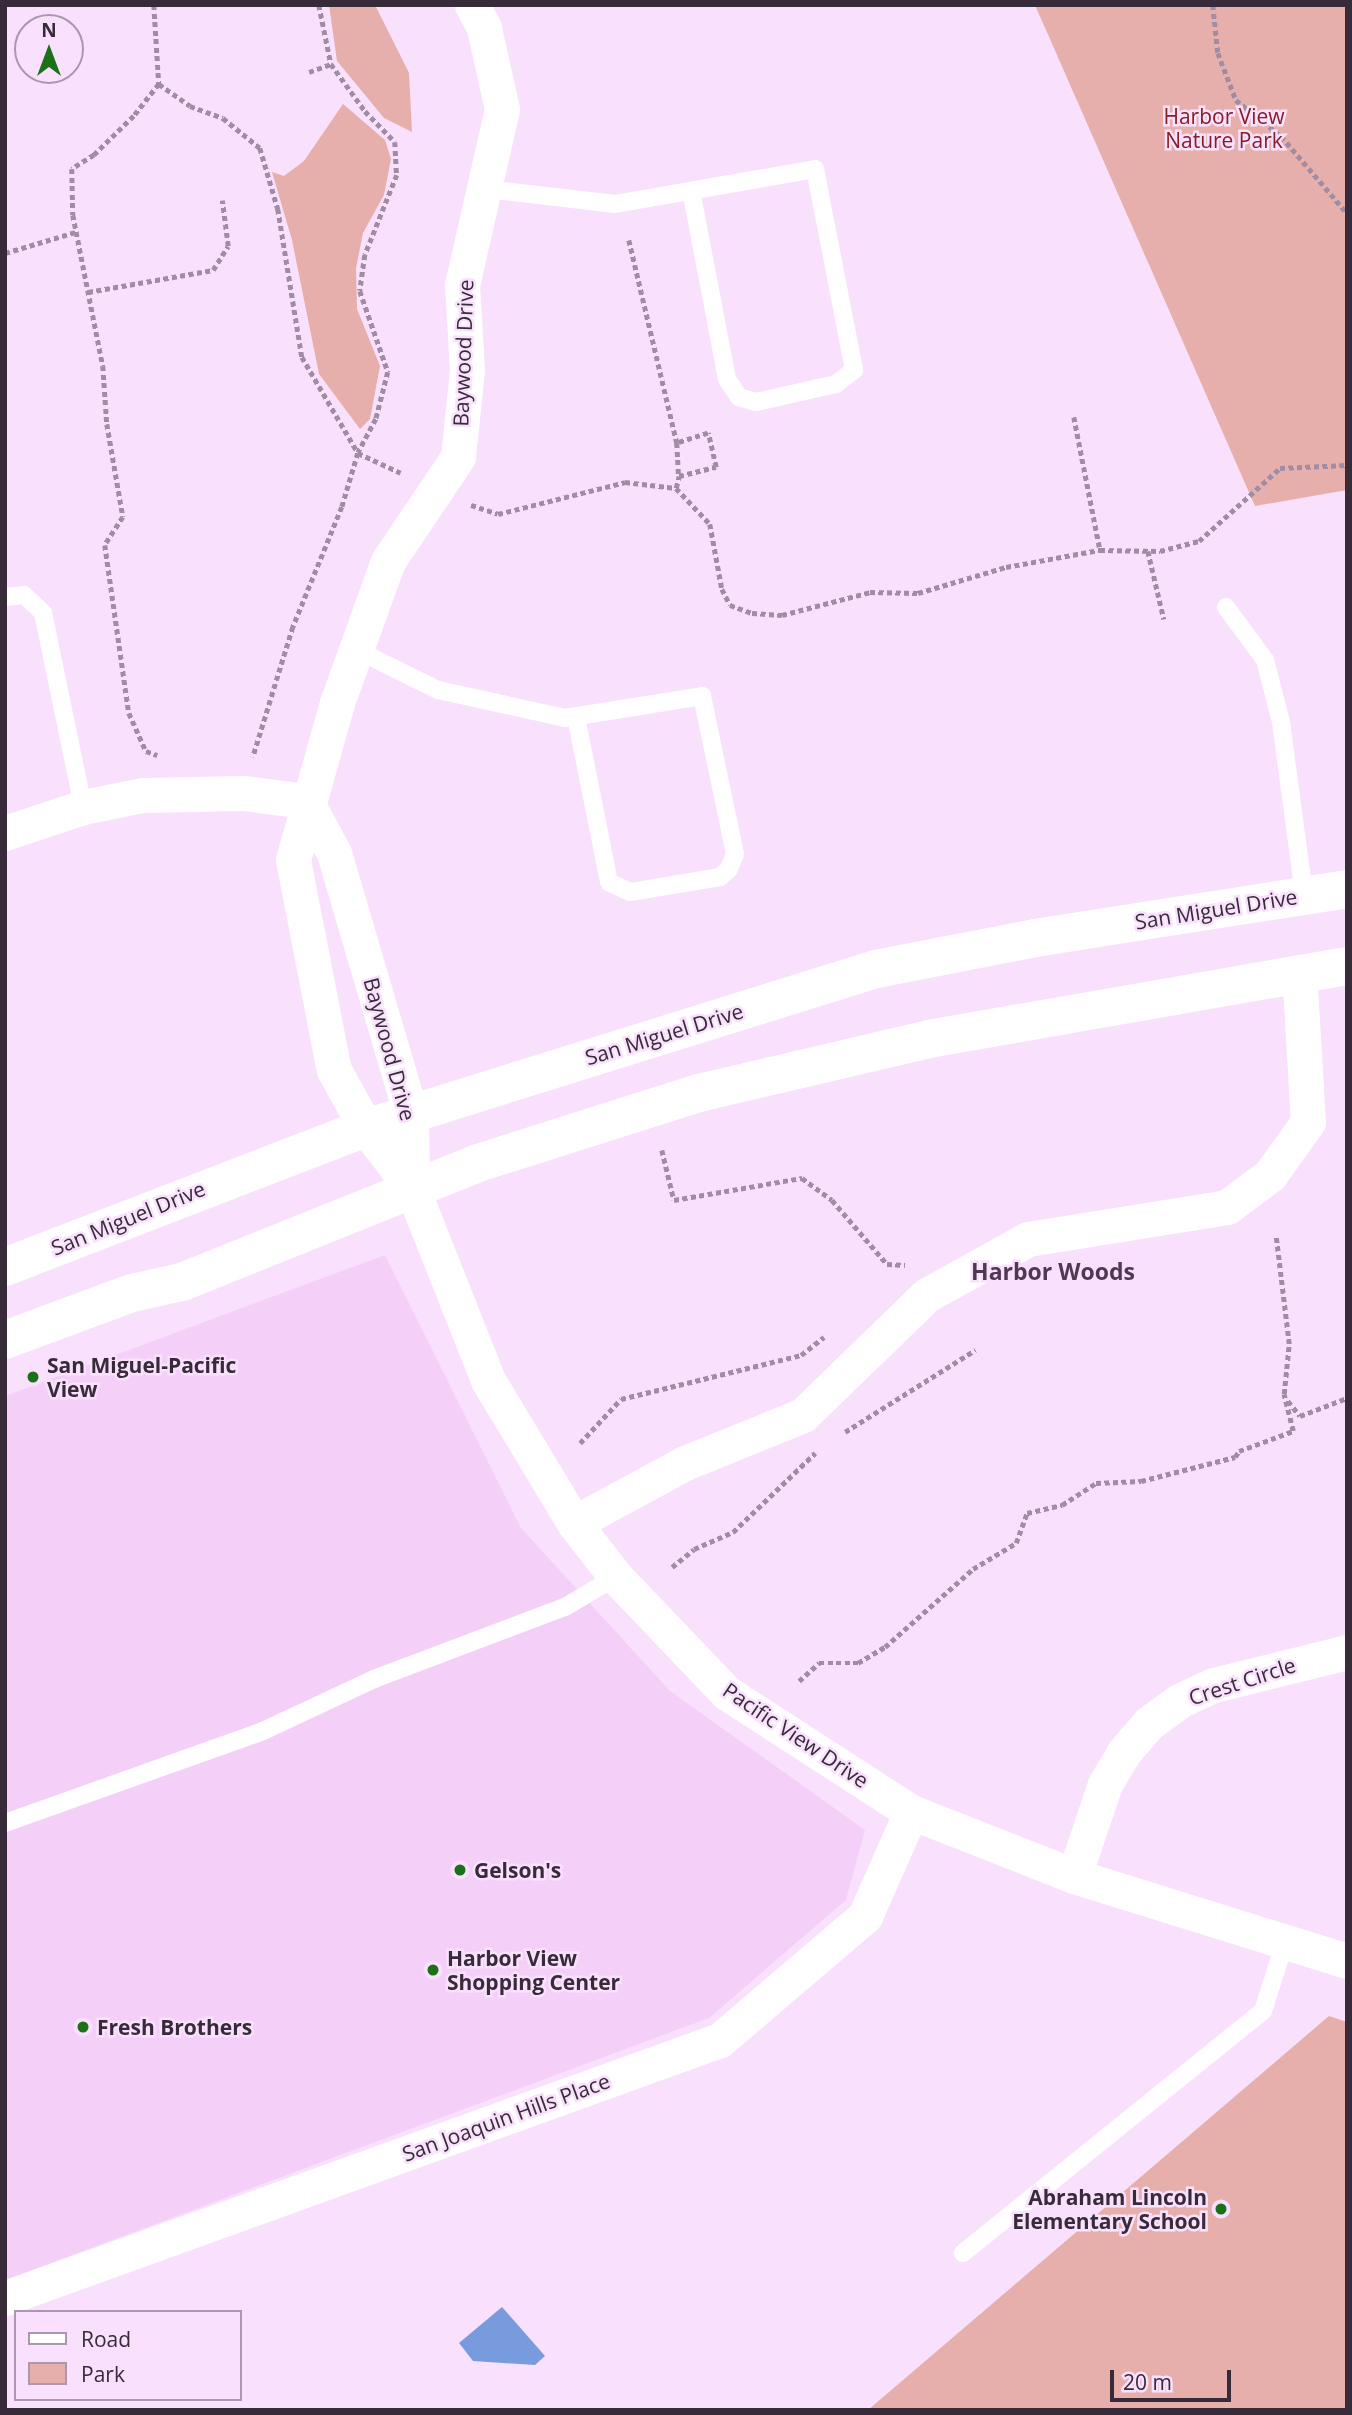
<!DOCTYPE html>
<html>
<head>
<meta charset="utf-8">
<style>
  body { margin:0 }
  #map { position:relative; width:1352px; height:2415px; overflow:hidden; background:#f9e0fc; font-family:"Open Sans",sans-serif }
  div>[style] { position:absolute }
  [style*='--x'] { left:calc(var(--x)*1px); top:calc(var(--y)*1px); width:calc(var(--w)*1px); rotate:calc(var(--a)*1deg) }
  .built>* { inset:0; background:#f4d0f8 }
  .green>* { inset:0; background:#e6afac }
  .water>* { inset:0; background:#789bdd }
  .path>* { height:4.5px; margin-top:-2.25px; transform-origin:0; background:repeating-linear-gradient(90deg,#a08da3 0 5px,transparent 0 8.5px) }
  .service>* { height:18px; margin:-9px; padding:0 9px; transform-origin:9px; border-radius:9px; background:#fff }
  .minor>* { height:35px; margin:-17.5px; padding:0 17.5px; transform-origin:17.5px; border-radius:17.5px; background:#fff }
  .secondary>* { height:38px; margin:-19px; padding:0 19px; transform-origin:19px; border-radius:19px; background:#fff }
  .dots>* { width:19px; height:19px; translate:-50% -50%; box-sizing:border-box; border:4px solid #f9e0fc; border-radius:50% }
  span { translate:-50% -50%; white-space:nowrap; text-align:center; line-height:1.15; -webkit-text-stroke:5px #f9e0fc; paint-order:stroke }
  .park-label { font-size:21px; color:#851f26 }
  .street-label { font-size:21px; color:#372b39 }
  .poi-label { font-size:21px; color:#372b39; font-weight:700 }
  .left { translate:0 -50%; text-align:left }
  .right { translate:-100% -50%; text-align:right }
  .neighbourhood-label { font-size:23px; color:#503853; font-weight:700 }
  .frame { position:absolute; inset:0; border:7px solid #372b39; pointer-events:none }
  .legend { position:absolute; left:14px; top:2310px; width:228px; height:91px; box-sizing:border-box; background:#f9e0fc; border:2px solid #ab98ae; margin:0; padding:9px 12px; list-style:none; font-size:21px; color:#372b39 }
  .legend li { display:flex; align-items:center; gap:14px; height:35px }
  .legend b { width:35px; border:2px solid #ab98ae }
  .north { position:absolute; left:14px; top:14px; width:70px; height:70px; box-sizing:border-box; background:#f9e0fc; border:2px solid #ab98ae; border-radius:50%; rotate:0deg; font-size:19px; font-weight:700; line-height:28px; text-align:center; color:#372b39 }
  .north::after { content:''; display:block; margin:auto; width:24px; height:32px; background:#1c7018; clip-path:polygon(50% 0,100% 100%,50% 72%,0 100%) }
  .scale { position:absolute; left:1110px; top:2370px; width:121px; height:32px; box-sizing:border-box; border:4px solid #372b39; border-top:0; padding-left:9px; font-size:21px; line-height:24px; white-space:nowrap; color:#372b39; -webkit-text-stroke:5px #f9e0fc; paint-order:stroke }
</style>
</head>
<body>
<div id="map">
  <div class="built">
    <i style="clip-path:polygon(385px 1255px,521px 1528px,670px 1691px,865px 1830px,846px 1900px,709px 2018px,5px 2280px,5px 1396px)"></i>
  </div>
  <div class="green">
    <i style="clip-path:polygon(329px 5px,375px 5px,409px 73px,412px 132px,384px 118px,337px 61px)"></i>
    <i style="clip-path:polygon(1035px 5px,1347px 5px,1347px 490px,1255px 506px)"></i>
    <i style="clip-path:polygon(343px 104px,385px 140px,391px 159px,384px 195px,363px 233px,356px 268px,357px 309px,380px 366px,370px 419px,360px 429px,319px 374px,292px 240px,272px 172px,284px 176px,304px 161px)"></i>
    <i style="clip-path:polygon(1329px 2016px,1347px 2022px,1347px 2410px,868px 2410px)"></i>
  </div>
  <div class="water">
    <i style="clip-path:polygon(502px 2307px,545px 2356px,535px 2365px,473px 2361px,459px 2343px)"></i>
  </div>
  <div class="path">
    <i style="--x:154;--y:5;--w:79;--a:86.4"></i>
    <i style="--x:159;--y:84;--w:41;--a:128"></i>
    <i style="--x:134;--y:116;--w:56;--a:135.7"></i>
    <i style="--x:94;--y:155;--w:26;--a:148"></i>
    <i style="--x:72;--y:169;--w:46;--a:88.8"></i>
    <i style="--x:73;--y:215;--w:154;--a:78.8"></i>
    <i style="--x:103;--y:366;--w:58;--a:86.1"></i>
    <i style="--x:107;--y:424;--w:94;--a:80.2"></i>
    <i style="--x:123;--y:517;--w:33;--a:123"></i>
    <i style="--x:105;--y:545;--w:170;--a:81.9"></i>
    <i style="--x:129;--y:713;--w:42;--a:65.9"></i>
    <i style="--x:146;--y:751;--w:12;--a:20"></i>
    <i style="--x:319;--y:5;--w:60;--a:78.5"></i>
    <i style="--x:1213;--y:5;--w:48;--a:84.1"></i>
    <i style="--x:1218;--y:53;--w:50;--a:69"></i>
    <i style="--x:1236;--y:100;--w:58;--a:38.7"></i>
    <i style="--x:1281;--y:136;--w:101;--a:49.4"></i>
    <i style="--x:309;--y:72;--w:23;--a:-20"></i>
    <i style="--x:331;--y:64;--w:58;--a:54.1"></i>
    <i style="--x:365;--y:111;--w:43;--a:45.9"></i>
    <i style="--x:395;--y:142;--w:33;--a:87"></i>
    <i style="--x:397;--y:175;--w:86;--a:111.8"></i>
    <i style="--x:365;--y:255;--w:36;--a:98"></i>
    <i style="--x:360;--y:291;--w:86;--a:70.9"></i>
    <i style="--x:388;--y:372;--w:49;--a:104.3"></i>
    <i style="--x:376;--y:419;--w:38;--a:118"></i>
    <i style="--x:358;--y:453;--w:47;--a:24.9"></i>
    <i style="--x:159;--y:84;--w:38;--a:35"></i>
    <i style="--x:190;--y:106;--w:35;--a:20"></i>
    <i style="--x:223;--y:118;--w:48;--a:39"></i>
    <i style="--x:260;--y:148;--w:64;--a:73.6"></i>
    <i style="--x:278;--y:209;--w:150;--a:80.8"></i>
    <i style="--x:302;--y:357;--w:111;--a:59.7"></i>
    <i style="--x:358;--y:453;--w:56;--a:106.5"></i>
    <i style="--x:342;--y:507;--w:130;--a:112.2"></i>
    <i style="--x:293;--y:627;--w:136;--a:107.1"></i>
    <i style="--x:5;--y:120;--w:2;--a:0"></i>
    <i style="--x:629;--y:240;--w:209;--a:76.7"></i>
    <i style="--x:5;--y:253;--w:74;--a:-16.5"></i>
    <i style="--x:88;--y:292;--w:127;--a:-10"></i>
    <i style="--x:213;--y:270;--w:28;--a:-58"></i>
    <i style="--x:228;--y:246;--w:46;--a:-97.4"></i>
    <i style="--x:1074;--y:417;--w:136;--a:78.9"></i>
    <i style="--x:676;--y:488;--w:12;--a:-76"></i>
    <i style="--x:679;--y:476;--w:38;--a:-14"></i>
    <i style="--x:716;--y:467;--w:35;--a:-103"></i>
    <i style="--x:708;--y:433;--w:33;--a:162"></i>
    <i style="--x:677;--y:443;--w:33;--a:87"></i>
    <i style="--x:471;--y:505;--w:28;--a:18"></i>
    <i style="--x:498;--y:514;--w:131;--a:-14.1"></i>
    <i style="--x:625;--y:482;--w:51;--a:6.7"></i>
    <i style="--x:676;--y:488;--w:50;--a:46.6"></i>
    <i style="--x:710;--y:524;--w:66;--a:79.5"></i>
    <i style="--x:722;--y:589;--w:18;--a:63"></i>
    <i style="--x:730;--y:605;--w:23;--a:20"></i>
    <i style="--x:752;--y:613;--w:30;--a:4"></i>
    <i style="--x:782;--y:615;--w:91;--a:-14.6"></i>
    <i style="--x:870;--y:592;--w:48;--a:1.2"></i>
    <i style="--x:918;--y:593;--w:92;--a:-16.5"></i>
    <i style="--x:1006;--y:567;--w:96;--a:-10.3"></i>
    <i style="--x:1100;--y:550;--w:60;--a:1"></i>
    <i style="--x:1160;--y:551;--w:40;--a:-14.4"></i>
    <i style="--x:1199;--y:541;--w:109;--a:-42"></i>
    <i style="--x:1280;--y:468;--w:67;--a:-2.6"></i>
    <i style="--x:1148;--y:551;--w:70;--a:76.8"></i>
    <i style="--x:662;--y:1150;--w:51;--a:76.5"></i>
    <i style="--x:674;--y:1200;--w:130;--a:-9.8"></i>
    <i style="--x:802;--y:1178;--w:37;--a:36"></i>
    <i style="--x:832;--y:1200;--w:84;--a:49.3"></i>
    <i style="--x:887;--y:1264;--w:18;--a:3"></i>
    <i style="--x:1288;--y:1401;--w:19;--a:51"></i>
    <i style="--x:1300;--y:1416;--w:50;--a:-21"></i>
    <i style="--x:845;--y:1432;--w:154;--a:-32.2"></i>
    <i style="--x:580;--y:1443;--w:60;--a:-47"></i>
    <i style="--x:621;--y:1399;--w:185;--a:-13.7"></i>
    <i style="--x:801;--y:1355;--w:29;--a:-38"></i>
    <i style="--x:672;--y:1567;--w:28;--a:-39"></i>
    <i style="--x:694;--y:1549;--w:43;--a:-23.6"></i>
    <i style="--x:733;--y:1532;--w:114;--a:-43.9"></i>
    <i style="--x:799;--y:1681;--w:27;--a:-42"></i>
    <i style="--x:819;--y:1663;--w:39;--a:0"></i>
    <i style="--x:858;--y:1663;--w:31;--a:-31"></i>
    <i style="--x:885;--y:1647;--w:118;--a:-41.6"></i>
    <i style="--x:973;--y:1569;--w:50;--a:-31.2"></i>
    <i style="--x:1016;--y:1543;--w:32;--a:-70"></i>
    <i style="--x:1027;--y:1513;--w:36;--a:-13"></i>
    <i style="--x:1062;--y:1505;--w:40;--a:-32.9"></i>
    <i style="--x:1096;--y:1483;--w:45;--a:-2.5"></i>
    <i style="--x:1141;--y:1481;--w:97;--a:-14.3"></i>
    <i style="--x:1235;--y:1457;--w:7;--a:-56"></i>
    <i style="--x:1239;--y:1451;--w:58;--a:-20.3"></i>
    <i style="--x:1293;--y:1431;--w:38;--a:-104"></i>
    <i style="--x:1284;--y:1394;--w:50;--a:-84.3"></i>
    <i style="--x:1289;--y:1344;--w:109;--a:-96.9"></i>
  </div>
  <div class="service">
    <i style="--x:486;--y:189;--w:130;--a:6.6"></i>
    <i style="--x:615;--y:204;--w:203;--a:-9.9"></i>
    <i style="--x:815;--y:169;--w:205;--a:79"></i>
    <i style="--x:854;--y:370;--w:23;--a:142"></i>
    <i style="--x:836;--y:384;--w:82;--a:167.3"></i>
    <i style="--x:756;--y:402;--w:18;--a:-164"></i>
    <i style="--x:739;--y:397;--w:22;--a:-124"></i>
    <i style="--x:727;--y:379;--w:191;--a:-100.8"></i>
    <i style="--x:5;--y:597;--w:19;--a:-6"></i>
    <i style="--x:24;--y:595;--w:26;--a:43"></i>
    <i style="--x:43;--y:613;--w:198;--a:78.3"></i>
    <i style="--x:1226;--y:607;--w:66;--a:53.7"></i>
    <i style="--x:1265;--y:660;--w:64;--a:75.5"></i>
    <i style="--x:1281;--y:722;--w:175;--a:82.4"></i>
    <i style="--x:355;--y:649;--w:93;--a:26.3"></i>
    <i style="--x:438;--y:690;--w:130;--a:12.4"></i>
    <i style="--x:565;--y:718;--w:139;--a:-9.1"></i>
    <i style="--x:702;--y:696;--w:161;--a:78.2"></i>
    <i style="--x:735;--y:854;--w:16;--a:112"></i>
    <i style="--x:729;--y:869;--w:12;--a:138"></i>
    <i style="--x:720;--y:877;--w:91;--a:170.5"></i>
    <i style="--x:630;--y:892;--w:23;--a:-155"></i>
    <i style="--x:609;--y:882;--w:168;--a:-101.3"></i>
    <i style="--x:5;--y:1823;--w:274;--a:-19.6"></i>
    <i style="--x:263;--y:1731;--w:123;--a:-25.1"></i>
    <i style="--x:374;--y:1679;--w:204;--a:-20.7"></i>
    <i style="--x:565;--y:1607;--w:59;--a:-30.5"></i>
    <i style="--x:963;--y:2253;--w:385;--a:-38.9"></i>
    <i style="--x:1263;--y:2011;--w:69;--a:-72.3"></i>
  </div>
  <div class="minor">
    <i style="--x:472;--y:5;--w:26;--a:62"></i>
    <i style="--x:484;--y:28;--w:83;--a:77.5"></i>
    <i style="--x:502;--y:109;--w:180;--a:102.8"></i>
    <i style="--x:462;--y:285;--w:85;--a:86.6"></i>
    <i style="--x:467;--y:370;--w:87;--a:95.9"></i>
    <i style="--x:458;--y:457;--w:125;--a:123.9"></i>
    <i style="--x:388;--y:561;--w:151;--a:109.8"></i>
    <i style="--x:337;--y:703;--w:163;--a:105.7"></i>
    <i style="--x:293;--y:860;--w:214;--a:79"></i>
    <i style="--x:334;--y:1070;--w:66;--a:61.1"></i>
    <i style="--x:366;--y:1128;--w:76;--a:52.5"></i>
    <i style="--x:412;--y:1188;--w:209;--a:68.4"></i>
    <i style="--x:489;--y:1382;--w:165;--a:58.9"></i>
    <i style="--x:574;--y:1523;--w:68;--a:52.1"></i>
    <i style="--x:616;--y:1577;--w:161;--a:46.3"></i>
    <i style="--x:727;--y:1693;--w:219;--a:32.9"></i>
    <i style="--x:911;--y:1812;--w:175;--a:21.4"></i>
    <i style="--x:1074;--y:1876;--w:286;--a:17.3"></i>
    <i style="--x:306;--y:801;--w:59;--a:61.7"></i>
    <i style="--x:334;--y:853;--w:272;--a:73.6"></i>
    <i style="--x:411;--y:1114;--w:74;--a:89.2"></i>
    <i style="--x:5;--y:833;--w:82;--a:-18.4"></i>
    <i style="--x:83;--y:807;--w:60;--a:-11.5"></i>
    <i style="--x:142;--y:795;--w:102;--a:-1.1"></i>
    <i style="--x:244;--y:793;--w:63;--a:7.4"></i>
    <i style="--x:574;--y:1523;--w:126;--a:-28.4"></i>
    <i style="--x:685;--y:1463;--w:127;--a:-22.1"></i>
    <i style="--x:803;--y:1415;--w:173;--a:-44.1"></i>
    <i style="--x:927;--y:1295;--w:115;--a:-29"></i>
    <i style="--x:1028;--y:1239;--w:202;--a:-9.1"></i>
    <i style="--x:1227;--y:1207;--w:54;--a:-36.7"></i>
    <i style="--x:1270;--y:1175;--w:65;--a:-54.4"></i>
    <i style="--x:1308;--y:1122;--w:150;--a:-93.4"></i>
    <i style="--x:1074;--y:1876;--w:97;--a:-71.4"></i>
    <i style="--x:1105;--y:1784;--w:37;--a:-59"></i>
    <i style="--x:1124;--y:1752;--w:38;--a:-49"></i>
    <i style="--x:1149;--y:1723;--w:37;--a:-36"></i>
    <i style="--x:1179;--y:1701;--w:38;--a:-25"></i>
    <i style="--x:1214;--y:1685;--w:137;--a:-13.9"></i>
    <i style="--x:5;--y:2298;--w:760;--a:-19.84"></i>
    <i style="--x:720;--y:2040;--w:191;--a:-40.5"></i>
    <i style="--x:865;--y:1916;--w:114;--a:-66.1"></i>
  </div>
  <div class="secondary">
    <i style="--x:5;--y:1267;--w:387;--a:-21.1"></i>
    <i style="--x:366;--y:1128;--w:534;--a:-17.32"></i>
    <i style="--x:876;--y:969;--w:162;--a:-11"></i>
    <i style="--x:1035;--y:938;--w:316;--a:-8.9"></i>
    <i style="--x:5;--y:1340;--w:135;--a:-20.3"></i>
    <i style="--x:132;--y:1293;--w:51;--a:-12.4"></i>
    <i style="--x:182;--y:1282;--w:319;--a:-21.9"></i>
    <i style="--x:478;--y:1163;--w:232;--a:-17.6"></i>
    <i style="--x:699;--y:1093;--w:241;--a:-13.2"></i>
    <i style="--x:934;--y:1038;--w:419;--a:-9.9"></i>
  </div>
  <div class="dots">
    <i style="left:33px;top:1377px;background:#1c7018"></i>
    <i style="left:460px;top:1870px;background:#1c7018"></i>
    <i style="left:433px;top:1970px;background:#1c7018"></i>
    <i style="left:83px;top:2027px;background:#1c7018"></i>
    <i style="left:1221px;top:2209px;background:#1c7018"></i>
  </div>
  <div class="park-label">
    <span style="left:1224px;top:128px">Harbor View<br>Nature Park</span>
  </div>
  <div class="street-label">
    <span style="left:463px;top:353px;rotate:-88deg">Baywood Drive</span>
    <span style="left:1216px;top:909px;rotate:-9deg">San Miguel Drive</span>
    <span style="left:664px;top:1034px;rotate:-17deg">San Miguel Drive</span>
    <span style="left:390px;top:1049px;rotate:75deg">Baywood Drive</span>
    <span style="left:128px;top:1218px;rotate:-22deg">San Miguel Drive</span>
    <span style="left:1242px;top:1681px;rotate:-18deg">Crest Circle</span>
    <span style="left:796px;top:1735px;rotate:34deg">Pacific View Drive</span>
    <span style="left:506px;top:2117px;rotate:-20deg">San Joaquin Hills Place</span>
  </div>
  <div class="poi-label">
    <span class="left" style="left:47px;top:1377px">San Miguel-Pacific<br>View</span>
    <span class="left" style="left:474px;top:1870px">Gelson's</span>
    <span class="left" style="left:447px;top:1970px">Harbor View<br>Shopping Center</span>
    <span class="left" style="left:97px;top:2027px">Fresh Brothers</span>
    <span class="right" style="left:1207px;top:2209px">Abraham Lincoln<br>Elementary School</span>
  </div>
  <div class="neighbourhood-label">
    <span style="left:1053px;top:1271px">Harbor Woods</span>
  </div>
  <div class="frame"></div>
  <ul class="legend">
  <li><b style="height:9px;background:#fff"></b>Road</li>
  <li><b style="height:19px;background:#e6afac"></b>Park</li>
  </ul>
  <div class="north">N</div>
  <div class="scale">20 m</div>
</div>
</body>
</html>
